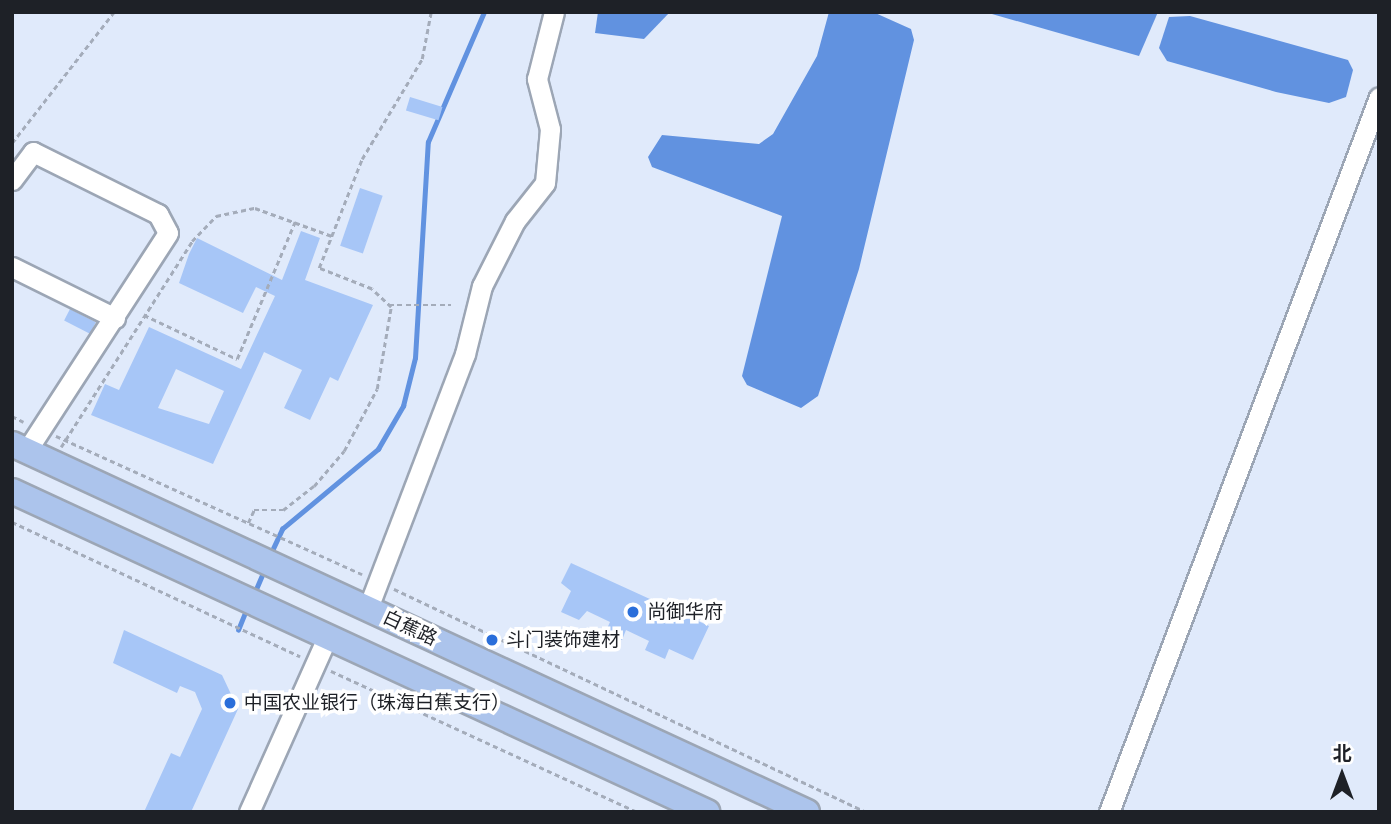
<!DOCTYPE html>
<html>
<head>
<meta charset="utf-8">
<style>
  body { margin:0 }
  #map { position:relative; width:1391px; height:824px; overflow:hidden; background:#e0eafb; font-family:Rubik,"Noto Sans SC",sans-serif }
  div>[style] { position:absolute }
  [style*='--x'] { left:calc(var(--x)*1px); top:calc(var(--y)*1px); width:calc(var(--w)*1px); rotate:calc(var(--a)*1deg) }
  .water>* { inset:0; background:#6192e0 }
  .stream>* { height:4.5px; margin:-2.25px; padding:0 2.25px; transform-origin:2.25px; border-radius:2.25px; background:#6192e0 }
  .building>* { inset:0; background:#a7c6f7; transform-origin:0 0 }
  .path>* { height:2.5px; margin-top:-1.25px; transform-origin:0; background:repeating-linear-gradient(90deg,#a4acba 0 5px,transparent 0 8.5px) }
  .roads { filter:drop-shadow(2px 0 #9ca6b5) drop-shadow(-2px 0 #9ca6b5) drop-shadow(0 2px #9ca6b5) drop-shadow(0 -2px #9ca6b5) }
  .minor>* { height:19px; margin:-9.5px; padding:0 9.5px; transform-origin:9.5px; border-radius:9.5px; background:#fff }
  .major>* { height:24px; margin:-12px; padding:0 12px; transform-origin:12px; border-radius:12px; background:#acc4ec }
  .dots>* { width:19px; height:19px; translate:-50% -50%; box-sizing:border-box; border:4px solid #fff; border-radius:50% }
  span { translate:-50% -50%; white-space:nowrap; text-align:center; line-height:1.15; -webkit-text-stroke:7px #fff; paint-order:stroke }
  .poi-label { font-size:19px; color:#1e2127 }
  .left { translate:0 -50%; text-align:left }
  .street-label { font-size:19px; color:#1e2127 }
  .frame { position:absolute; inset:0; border:14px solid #1e2127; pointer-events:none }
  .north { position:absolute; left:1307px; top:740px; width:70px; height:70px; -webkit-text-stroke:5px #fff; paint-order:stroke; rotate:0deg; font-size:19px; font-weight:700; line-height:28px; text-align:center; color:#1e2127 }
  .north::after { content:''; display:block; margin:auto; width:24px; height:32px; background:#1e2127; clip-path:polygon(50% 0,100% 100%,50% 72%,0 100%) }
</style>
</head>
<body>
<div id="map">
  <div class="water">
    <i style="clip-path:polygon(598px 12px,670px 12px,644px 39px,595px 33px)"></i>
    <i style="clip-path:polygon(829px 12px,873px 12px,911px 29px,914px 40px,859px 269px,818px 396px,801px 408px,747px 385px,742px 376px,782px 216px,652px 167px,648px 157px,662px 135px,759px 144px,773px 134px,817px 56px)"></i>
    <i style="clip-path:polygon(985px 12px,1158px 12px,1139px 56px)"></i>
    <i style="clip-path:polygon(1190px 16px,1348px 60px,1353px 70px,1346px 97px,1329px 103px,1276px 92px,1167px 61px,1159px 48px,1169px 17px)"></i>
  </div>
  <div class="stream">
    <i style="--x:270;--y:555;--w:29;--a:-65"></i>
    <i style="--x:282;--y:529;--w:125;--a:-39.8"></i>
    <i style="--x:378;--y:449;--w:50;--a:-59.8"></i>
    <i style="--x:403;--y:406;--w:49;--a:-76"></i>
    <i style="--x:415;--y:358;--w:216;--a:-86.6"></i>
    <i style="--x:428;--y:142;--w:142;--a:-66.7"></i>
    <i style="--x:254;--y:594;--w:26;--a:-67"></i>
    <i style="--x:238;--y:630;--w:24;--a:-68"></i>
  </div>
  <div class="building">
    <i style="left:410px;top:97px;width:34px;height:14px;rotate:17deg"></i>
    <i style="left:360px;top:188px;width:24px;height:61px;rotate:19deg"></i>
    <i style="clip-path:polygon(evenodd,301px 231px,320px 238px,305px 280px,373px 305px,338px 381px,330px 377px,310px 420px,284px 408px,302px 370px,264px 352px,213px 464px,91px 415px,105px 384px,119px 390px,149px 327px,241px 369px,275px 296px,256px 287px,243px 313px,179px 283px,189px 254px,197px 238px,282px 280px,301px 231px,176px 369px,224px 391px,209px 424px,158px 408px,176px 369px)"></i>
    <i style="left:70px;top:309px;width:29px;height:13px;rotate:27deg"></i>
    <i style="clip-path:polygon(571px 563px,709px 626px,693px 660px,669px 649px,665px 659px,645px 650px,649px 641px,626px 630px,622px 640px,605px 633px,610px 622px,587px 611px,579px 620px,561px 612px,571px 591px,561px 583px)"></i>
    <i style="clip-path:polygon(124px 630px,222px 675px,238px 709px,191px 812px,144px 812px,171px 753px,180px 757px,202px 709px,195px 692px,180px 686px,177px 693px,113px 663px)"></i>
  </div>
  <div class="path">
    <i style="--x:12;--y:143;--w:166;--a:-52.1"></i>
    <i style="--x:389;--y:305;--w:62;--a:0"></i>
    <i style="--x:144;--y:315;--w:103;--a:25.3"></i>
    <i style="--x:237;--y:359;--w:149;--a:-67.1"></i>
    <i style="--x:12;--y:416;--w:13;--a:27"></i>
    <i style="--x:56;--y:436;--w:336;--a:24.3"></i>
    <i style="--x:61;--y:447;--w:244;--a:-57.5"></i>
    <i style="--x:192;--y:241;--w:35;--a:-46"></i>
    <i style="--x:216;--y:216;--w:40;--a:-12"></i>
    <i style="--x:255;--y:208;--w:82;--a:20"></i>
    <i style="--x:12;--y:522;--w:318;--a:25"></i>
    <i style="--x:248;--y:523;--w:14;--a:-65"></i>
    <i style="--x:254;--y:510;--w:29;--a:0"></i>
    <i style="--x:283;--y:510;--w:39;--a:-38"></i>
    <i style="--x:314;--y:486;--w:46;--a:-49.4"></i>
    <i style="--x:344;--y:451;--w:70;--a:-62"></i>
    <i style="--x:377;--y:389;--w:83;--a:-80.3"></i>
    <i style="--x:391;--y:307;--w:26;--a:-137"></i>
    <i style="--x:372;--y:289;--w:57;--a:-158.4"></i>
    <i style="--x:319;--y:268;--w:117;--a:-68.5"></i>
    <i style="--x:362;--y:159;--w:117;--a:-59"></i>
    <i style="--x:422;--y:59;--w:48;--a:-79.2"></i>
    <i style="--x:394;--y:589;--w:522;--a:25.29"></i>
    <i style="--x:331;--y:671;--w:337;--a:24.7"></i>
  </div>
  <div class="roads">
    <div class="minor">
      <i style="--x:12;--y:180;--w:35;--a:-53"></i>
      <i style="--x:33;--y:152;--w:140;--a:26.4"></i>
      <i style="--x:158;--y:214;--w:21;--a:62"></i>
      <i style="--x:168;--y:233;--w:259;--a:123"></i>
      <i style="--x:12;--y:267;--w:115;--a:26.3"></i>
      <i style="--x:368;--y:608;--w:272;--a:-69.1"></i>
      <i style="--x:465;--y:354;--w:70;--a:-76"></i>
      <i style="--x:482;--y:286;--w:73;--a:-63.1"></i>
      <i style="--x:515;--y:221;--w:48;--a:-51.7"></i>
      <i style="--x:545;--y:183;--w:54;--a:-84.7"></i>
      <i style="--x:550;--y:129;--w:52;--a:-104.6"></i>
      <i style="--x:537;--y:79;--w:69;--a:-75.8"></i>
      <i style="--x:249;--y:812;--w:194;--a:-65.9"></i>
      <i style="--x:1109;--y:812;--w:764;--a:-69.31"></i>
    </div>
    <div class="major">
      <i style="--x:12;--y:444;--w:876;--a:24.84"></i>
      <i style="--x:12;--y:491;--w:766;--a:24.79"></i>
    </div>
  </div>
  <div class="dots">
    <i style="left:633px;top:612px;background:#2a6eda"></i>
    <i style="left:492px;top:640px;background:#2a6eda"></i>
    <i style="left:230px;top:703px;background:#2a6eda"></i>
  </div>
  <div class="poi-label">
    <span class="left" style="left:647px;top:612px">尚御华府</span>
    <span class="left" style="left:506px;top:640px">斗门装饰建材</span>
    <span class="left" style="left:244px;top:703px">中国农业银行（珠海白蕉支行）</span>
  </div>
  <div class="street-label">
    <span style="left:410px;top:628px;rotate:25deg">白蕉路</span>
  </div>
  <div class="frame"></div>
  <div class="north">北</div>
</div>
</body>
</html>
